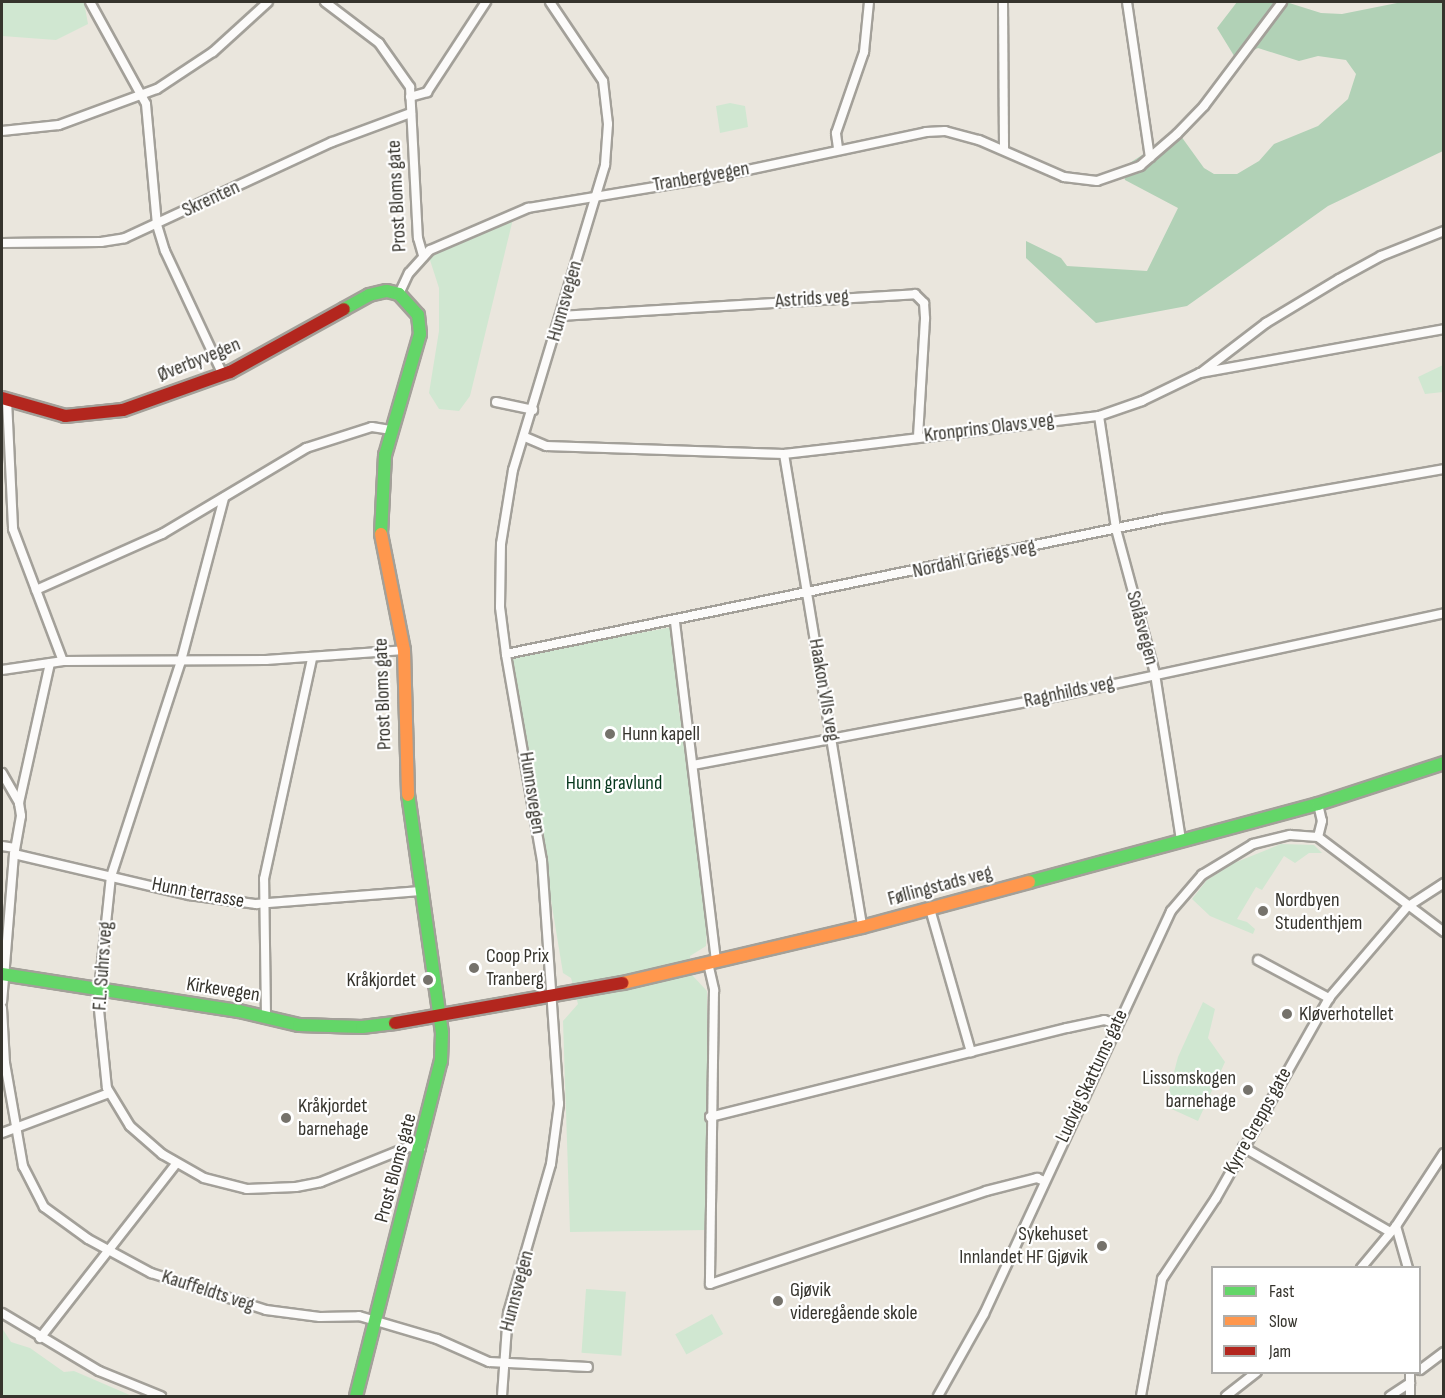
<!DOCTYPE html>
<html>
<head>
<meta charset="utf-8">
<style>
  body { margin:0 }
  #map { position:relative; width:1445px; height:1398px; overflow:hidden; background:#eae6dd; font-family:"Sofia Sans Condensed",sans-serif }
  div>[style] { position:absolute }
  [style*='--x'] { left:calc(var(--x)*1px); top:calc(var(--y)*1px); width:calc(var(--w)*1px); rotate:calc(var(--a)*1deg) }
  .green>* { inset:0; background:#d0e7d1; transform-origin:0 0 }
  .forest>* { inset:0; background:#b1d1b6 }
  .roads { filter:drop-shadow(2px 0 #a3a099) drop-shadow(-2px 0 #a3a099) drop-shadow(0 2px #a3a099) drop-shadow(0 -2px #a3a099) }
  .street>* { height:8px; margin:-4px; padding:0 4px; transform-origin:4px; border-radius:4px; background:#fcfbfa }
  .fast>* { height:12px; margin:-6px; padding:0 6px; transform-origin:6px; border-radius:6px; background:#63d668 }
  .slow>* { height:12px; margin:-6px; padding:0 6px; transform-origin:6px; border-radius:6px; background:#ff974d }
  .jam>* { height:12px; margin:-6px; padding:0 6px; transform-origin:6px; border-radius:6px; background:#b3261e }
  .dots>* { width:16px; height:16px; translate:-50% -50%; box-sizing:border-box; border:3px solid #fff; border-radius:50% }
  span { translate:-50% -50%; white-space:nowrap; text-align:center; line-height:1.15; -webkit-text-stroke:4.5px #fff; paint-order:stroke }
  .street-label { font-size:20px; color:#36342d }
  .poi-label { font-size:20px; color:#36342d }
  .left { translate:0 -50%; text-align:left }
  .right { translate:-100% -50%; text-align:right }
  .park-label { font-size:20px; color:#05371c }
  .frame { position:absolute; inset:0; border:3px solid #36342d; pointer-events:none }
  .legend { position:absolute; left:1211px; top:1266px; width:210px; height:108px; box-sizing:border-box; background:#fff; border:2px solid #afaeab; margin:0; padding:8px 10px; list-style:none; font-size:18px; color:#36342d }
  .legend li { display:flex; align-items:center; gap:12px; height:30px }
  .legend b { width:30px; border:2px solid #afaeab }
</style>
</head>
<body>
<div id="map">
  <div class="green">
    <i style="clip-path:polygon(2px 2px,84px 2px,88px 24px,56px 40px,2px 36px)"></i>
    <i style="clip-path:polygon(730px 103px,745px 106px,748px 127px,720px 133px,716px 106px)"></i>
    <i style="clip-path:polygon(513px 219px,470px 396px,459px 411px,439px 409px,429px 393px,439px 331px,439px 288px,429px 257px)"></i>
    <i style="clip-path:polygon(1443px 365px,1443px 392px,1425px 394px,1418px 377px)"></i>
    <i style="clip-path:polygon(672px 627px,679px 712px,692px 773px,707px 927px,706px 946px,690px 956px,692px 975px,707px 991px,707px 1230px,570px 1232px,563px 1021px,578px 1004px,571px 978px,563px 973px,511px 657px)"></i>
    <i style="clip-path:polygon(1281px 844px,1314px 845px,1322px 853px,1309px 853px,1295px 863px,1284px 856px,1262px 890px,1256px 887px,1237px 919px,1247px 922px,1255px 929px,1253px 934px,1210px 916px,1192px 899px,1207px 880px,1234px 863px)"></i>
    <i style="clip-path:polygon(1203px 1002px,1215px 1009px,1208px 1038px,1225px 1062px,1198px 1121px,1165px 1106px,1178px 1057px)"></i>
    <i style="left:586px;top:1289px;width:40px;height:64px;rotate:4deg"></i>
    <i style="left:712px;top:1314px;width:23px;height:42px;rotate:61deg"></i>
    <i style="clip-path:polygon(2px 1328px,11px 1342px,30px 1348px,64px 1372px,74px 1371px,132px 1396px,2px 1396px)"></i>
  </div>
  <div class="forest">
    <i style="clip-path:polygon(1237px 2px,1286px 2px,1321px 13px,1342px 14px,1402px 2px,1443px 2px,1443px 151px,1328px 206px,1187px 306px,1096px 323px,1026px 258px,1026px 241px,1061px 258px,1067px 266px,1147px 271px,1178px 208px,1125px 180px,1122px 168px,1178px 132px,1204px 168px,1214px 174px,1237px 174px,1259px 161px,1274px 144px,1318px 126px,1348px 99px,1356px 74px,1346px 60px,1318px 56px,1299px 61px,1258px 48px,1236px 59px,1217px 28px)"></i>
  </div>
  <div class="roads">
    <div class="street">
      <i style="--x:90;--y:2;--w:116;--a:61.2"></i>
      <i style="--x:146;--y:104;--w:121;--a:84.8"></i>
      <i style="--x:157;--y:225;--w:27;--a:73"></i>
      <i style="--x:165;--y:251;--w:137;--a:64.9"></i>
      <i style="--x:325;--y:2;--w:68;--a:37.2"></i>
      <i style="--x:379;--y:43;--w:54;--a:54.8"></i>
      <i style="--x:410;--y:87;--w:151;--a:87"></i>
      <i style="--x:418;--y:238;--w:19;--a:74"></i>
      <i style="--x:1003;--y:2;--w:147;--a:89.6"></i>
      <i style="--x:1127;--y:2;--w:157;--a:81.6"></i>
      <i style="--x:410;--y:97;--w:18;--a:-16"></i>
      <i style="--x:427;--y:92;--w:108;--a:-56.8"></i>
      <i style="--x:2;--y:131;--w:57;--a:-6"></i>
      <i style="--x:59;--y:125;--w:104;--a:-20.2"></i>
      <i style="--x:157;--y:89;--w:67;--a:-33.5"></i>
      <i style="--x:213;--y:52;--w:74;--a:-42.3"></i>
      <i style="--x:838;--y:148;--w:15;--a:-98"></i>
      <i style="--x:836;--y:133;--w:86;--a:-70.9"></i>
      <i style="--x:864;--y:52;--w:50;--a:-84.3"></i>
      <i style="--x:2;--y:243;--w:99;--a:-0.6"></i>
      <i style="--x:101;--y:242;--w:24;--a:-9"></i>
      <i style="--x:125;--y:238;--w:228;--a:-24.9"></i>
      <i style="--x:332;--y:142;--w:84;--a:-20.2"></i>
      <i style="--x:399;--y:294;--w:23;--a:-65"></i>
      <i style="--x:409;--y:273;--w:31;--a:-48"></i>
      <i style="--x:430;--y:250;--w:107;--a:-23.2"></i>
      <i style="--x:528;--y:208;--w:184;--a:-9.4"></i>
      <i style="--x:710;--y:178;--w:221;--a:-12"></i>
      <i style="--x:926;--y:132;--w:19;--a:-3"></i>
      <i style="--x:945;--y:131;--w:35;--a:15"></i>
      <i style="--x:979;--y:140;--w:93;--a:23.5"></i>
      <i style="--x:1064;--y:177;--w:33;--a:7"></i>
      <i style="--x:1097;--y:181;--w:46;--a:-19.2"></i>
      <i style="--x:1140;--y:166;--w:49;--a:-40.9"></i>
      <i style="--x:1177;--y:134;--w:39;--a:-46"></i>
      <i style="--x:1204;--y:106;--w:130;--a:-53.1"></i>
      <i style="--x:560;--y:316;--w:356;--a:-3.5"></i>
      <i style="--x:915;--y:294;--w:13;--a:45"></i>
      <i style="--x:924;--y:303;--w:16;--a:86"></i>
      <i style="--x:925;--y:319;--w:119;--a:93.4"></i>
      <i style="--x:1202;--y:372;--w:81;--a:-37.4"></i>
      <i style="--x:1266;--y:323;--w:85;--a:-31.1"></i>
      <i style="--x:1339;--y:279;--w:48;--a:-28.7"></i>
      <i style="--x:1381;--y:256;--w:68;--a:-21.6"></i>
      <i style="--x:7;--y:400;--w:129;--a:87.3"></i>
      <i style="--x:13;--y:529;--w:141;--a:69.3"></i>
      <i style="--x:496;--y:402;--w:38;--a:12"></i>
      <i style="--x:1099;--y:416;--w:114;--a:81.4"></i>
      <i style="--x:1116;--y:529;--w:150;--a:74.9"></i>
      <i style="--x:1155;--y:674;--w:168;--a:81.1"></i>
      <i style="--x:525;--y:437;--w:23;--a:23"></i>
      <i style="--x:546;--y:446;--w:238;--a:1.9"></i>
      <i style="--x:784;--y:454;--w:70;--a:-6.5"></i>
      <i style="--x:854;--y:446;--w:247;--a:-7"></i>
      <i style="--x:1099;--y:416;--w:46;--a:-19.2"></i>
      <i style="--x:1142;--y:401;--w:64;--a:-25.8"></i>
      <i style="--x:1200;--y:373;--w:248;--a:-10.2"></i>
      <i style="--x:784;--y:454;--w:479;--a:80.6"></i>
      <i style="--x:224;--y:498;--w:169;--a:104.8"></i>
      <i style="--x:181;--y:661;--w:226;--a:108"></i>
      <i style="--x:111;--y:876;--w:125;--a:96"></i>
      <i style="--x:98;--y:1000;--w:88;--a:84.2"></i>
      <i style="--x:107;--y:1088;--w:44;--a:58.8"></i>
      <i style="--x:130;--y:1126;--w:43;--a:41.2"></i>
      <i style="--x:162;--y:1154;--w:48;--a:29.7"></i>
      <i style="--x:204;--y:1178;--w:44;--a:14.3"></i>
      <i style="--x:247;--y:1189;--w:49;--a:-2.3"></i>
      <i style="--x:296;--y:1187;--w:25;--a:-11"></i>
      <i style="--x:321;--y:1182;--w:94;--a:-21.9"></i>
      <i style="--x:408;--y:1147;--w:13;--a:4"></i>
      <i style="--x:36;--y:590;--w:138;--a:-24"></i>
      <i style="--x:162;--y:534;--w:168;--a:-30.8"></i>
      <i style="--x:306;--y:448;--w:69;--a:-17.7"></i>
      <i style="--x:372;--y:427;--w:20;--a:9"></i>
      <i style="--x:675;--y:622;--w:341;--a:83.1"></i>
      <i style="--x:506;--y:654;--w:674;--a:-11.64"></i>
      <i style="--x:1166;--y:518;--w:282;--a:-10"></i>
      <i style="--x:2;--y:670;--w:62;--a:-8.4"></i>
      <i style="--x:63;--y:661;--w:203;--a:-0.3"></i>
      <i style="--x:266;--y:660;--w:138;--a:-4.1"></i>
      <i style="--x:693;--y:765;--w:377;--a:-10.7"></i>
      <i style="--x:1063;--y:695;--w:390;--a:-12.1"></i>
      <i style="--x:2;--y:773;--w:34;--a:60"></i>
      <i style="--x:19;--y:803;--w:13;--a:81"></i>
      <i style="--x:21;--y:816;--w:39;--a:100"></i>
      <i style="--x:14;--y:854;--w:148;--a:94.6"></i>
      <i style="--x:19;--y:803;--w:143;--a:-77.5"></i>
      <i style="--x:1318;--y:804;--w:17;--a:77"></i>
      <i style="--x:1322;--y:821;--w:16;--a:104"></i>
      <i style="--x:1318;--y:837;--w:158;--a:37"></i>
      <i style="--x:2;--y:846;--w:13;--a:9"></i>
      <i style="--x:14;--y:854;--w:180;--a:13.2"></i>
      <i style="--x:189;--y:895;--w:68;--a:7.7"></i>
      <i style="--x:256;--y:904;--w:165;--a:-4.5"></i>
      <i style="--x:930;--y:909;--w:149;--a:74"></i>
      <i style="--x:1258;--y:960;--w:81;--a:28.2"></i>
      <i style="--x:708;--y:963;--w:28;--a:77"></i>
      <i style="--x:714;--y:990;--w:294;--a:90.8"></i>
      <i style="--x:710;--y:1284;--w:291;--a:-18.6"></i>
      <i style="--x:986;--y:1191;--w:53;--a:-14.3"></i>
      <i style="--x:1037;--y:1178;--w:8;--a:23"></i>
      <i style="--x:2;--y:1008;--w:55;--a:86.9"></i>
      <i style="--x:5;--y:1063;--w:105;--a:80.1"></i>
      <i style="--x:23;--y:1166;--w:46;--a:62.9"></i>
      <i style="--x:44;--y:1207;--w:54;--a:36"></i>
      <i style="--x:88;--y:1239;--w:72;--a:28.4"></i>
      <i style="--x:151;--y:1273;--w:121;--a:17.8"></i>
      <i style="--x:266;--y:1310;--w:54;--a:7.4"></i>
      <i style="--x:320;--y:1317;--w:39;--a:-1"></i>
      <i style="--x:359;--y:1316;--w:81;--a:16.4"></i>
      <i style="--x:437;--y:1339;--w:57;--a:23.9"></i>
      <i style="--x:489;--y:1362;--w:99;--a:2.9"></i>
      <i style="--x:266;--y:1016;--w:137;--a:-90.8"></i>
      <i style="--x:264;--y:879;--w:226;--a:-77.7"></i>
      <i style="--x:710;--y:1117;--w:368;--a:-14"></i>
      <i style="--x:1067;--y:1028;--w:38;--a:-12"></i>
      <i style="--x:1104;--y:1020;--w:14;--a:17"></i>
      <i style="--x:2;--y:1133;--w:114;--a:-20.5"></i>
      <i style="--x:1243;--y:1147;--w:170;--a:30"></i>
      <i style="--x:1396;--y:1226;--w:44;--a:74.1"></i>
      <i style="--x:1361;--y:1268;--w:55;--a:-50.2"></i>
      <i style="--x:1396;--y:1226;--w:87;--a:-56.7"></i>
      <i style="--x:2;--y:1313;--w:113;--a:30.9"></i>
      <i style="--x:99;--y:1371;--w:67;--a:22"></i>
      <i style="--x:40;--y:1338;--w:221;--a:-52"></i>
      <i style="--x:1420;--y:1370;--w:30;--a:-37"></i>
      <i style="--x:502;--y:1396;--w:83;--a:-85.9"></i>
      <i style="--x:508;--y:1313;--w:155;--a:-73.9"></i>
      <i style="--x:551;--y:1164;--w:61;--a:-82.4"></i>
      <i style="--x:559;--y:1104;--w:244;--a:-94"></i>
      <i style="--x:542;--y:861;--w:210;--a:-99.9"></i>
      <i style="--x:506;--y:654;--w:47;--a:-97.3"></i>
      <i style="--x:500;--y:607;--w:63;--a:-89.1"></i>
      <i style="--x:501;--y:544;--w:75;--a:-80.8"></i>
      <i style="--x:513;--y:470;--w:319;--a:-73.2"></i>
      <i style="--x:605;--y:165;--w:41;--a:-85.8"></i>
      <i style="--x:608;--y:124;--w:43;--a:-96.6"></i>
      <i style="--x:603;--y:81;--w:95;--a:-123.9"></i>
      <i style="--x:938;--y:1396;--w:94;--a:-60.7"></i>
      <i style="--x:984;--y:1314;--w:444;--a:-65.1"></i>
      <i style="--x:1171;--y:911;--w:48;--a:-49.3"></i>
      <i style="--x:1202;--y:875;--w:60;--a:-31.3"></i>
      <i style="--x:1253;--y:844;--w:38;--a:-14"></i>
      <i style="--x:1290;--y:835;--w:28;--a:4"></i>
      <i style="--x:1141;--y:1396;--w:119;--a:-79.8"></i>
      <i style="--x:1162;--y:1279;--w:97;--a:-56.3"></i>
      <i style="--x:1216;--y:1198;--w:230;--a:-60.5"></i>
      <i style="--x:1329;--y:998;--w:120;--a:-49.4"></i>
      <i style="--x:1407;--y:907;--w:44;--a:-33"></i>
      <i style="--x:1226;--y:1396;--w:39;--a:-38"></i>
      <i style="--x:1390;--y:1396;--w:24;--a:-33"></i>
      <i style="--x:1410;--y:1396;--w:24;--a:-90"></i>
    </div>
    <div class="fast">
      <i style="--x:344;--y:309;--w:29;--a:-29"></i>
      <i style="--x:369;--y:295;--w:18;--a:-13"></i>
      <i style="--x:387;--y:291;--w:12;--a:14"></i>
      <i style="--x:399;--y:294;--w:28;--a:48"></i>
      <i style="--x:418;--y:315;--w:19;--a:84"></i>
      <i style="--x:420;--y:334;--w:126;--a:106.1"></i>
      <i style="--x:385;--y:455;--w:79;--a:92.9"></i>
      <i style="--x:1029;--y:882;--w:299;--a:-15.1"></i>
      <i style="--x:1318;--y:804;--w:133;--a:-18"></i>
      <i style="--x:2;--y:974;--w:240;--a:8.9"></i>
      <i style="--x:239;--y:1011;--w:62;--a:13.1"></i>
      <i style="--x:299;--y:1025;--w:63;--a:1.8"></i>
      <i style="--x:362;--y:1027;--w:33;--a:-7"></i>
      <i style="--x:356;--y:1396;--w:346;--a:-75.8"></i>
      <i style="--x:441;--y:1061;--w:28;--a:-88"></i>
      <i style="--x:442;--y:1033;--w:240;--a:-98.1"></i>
    </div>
    <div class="slow">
      <i style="--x:381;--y:534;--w:118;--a:78.8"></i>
      <i style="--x:404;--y:650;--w:145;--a:88.4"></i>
      <i style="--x:623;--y:983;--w:245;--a:-13.2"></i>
      <i style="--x:862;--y:927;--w:173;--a:-15.1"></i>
    </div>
    <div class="jam">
      <i style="--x:2;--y:398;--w:66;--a:15.9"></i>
      <i style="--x:65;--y:416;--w:58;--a:-5.9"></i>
      <i style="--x:123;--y:410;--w:114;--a:-19.6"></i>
      <i style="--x:230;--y:372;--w:130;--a:-28.9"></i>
      <i style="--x:395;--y:1023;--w:231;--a:-10"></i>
    </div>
  </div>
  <div class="dots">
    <i style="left:610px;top:734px;background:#75726b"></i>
    <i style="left:1263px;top:911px;background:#75726b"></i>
    <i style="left:474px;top:968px;background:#75726b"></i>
    <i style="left:428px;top:980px;background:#75726b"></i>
    <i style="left:1287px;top:1014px;background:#75726b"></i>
    <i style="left:1248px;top:1090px;background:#75726b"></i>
    <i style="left:286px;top:1118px;background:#75726b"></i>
    <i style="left:1102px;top:1246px;background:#75726b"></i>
    <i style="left:778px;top:1301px;background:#75726b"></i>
  </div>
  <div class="street-label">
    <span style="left:701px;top:177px;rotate:-10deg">Tranbergvegen</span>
    <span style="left:397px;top:196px;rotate:-93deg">Prost Bloms gate</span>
    <span style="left:211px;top:199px;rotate:-25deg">Skrenten</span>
    <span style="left:812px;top:299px;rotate:-4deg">Astrids veg</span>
    <span style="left:565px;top:301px;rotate:-74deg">Hunnsvegen</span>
    <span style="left:199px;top:360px;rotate:-22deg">Øverbyvegen</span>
    <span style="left:989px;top:428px;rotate:-7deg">Kronprins Olavs veg</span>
    <span style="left:974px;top:559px;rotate:-12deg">Nordahl Griegs veg</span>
    <span style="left:1142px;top:628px;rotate:75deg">Solåsvegen</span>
    <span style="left:824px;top:690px;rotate:80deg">Haakon VIIs veg</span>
    <span style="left:1069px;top:692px;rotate:-12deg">Ragnhilds veg</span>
    <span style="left:383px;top:694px;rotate:-92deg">Prost Bloms gate</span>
    <span style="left:532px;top:793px;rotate:81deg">Hunnsvegen</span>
    <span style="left:940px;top:886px;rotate:-15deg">Føllingstads veg</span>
    <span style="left:198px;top:893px;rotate:11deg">Hunn terrasse</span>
    <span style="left:103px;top:966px;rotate:-86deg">F.L. Suhrs veg</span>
    <span style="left:223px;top:990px;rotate:9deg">Kirkevegen</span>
    <span style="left:1092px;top:1076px;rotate:-65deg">Ludvig Skattums gate</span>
    <span style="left:1258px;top:1121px;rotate:-61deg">Kyrre Grepps gate</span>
    <span style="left:396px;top:1168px;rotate:-75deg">Prost Bloms gate</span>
    <span style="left:208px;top:1291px;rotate:18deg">Kauffeldts veg</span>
    <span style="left:517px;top:1291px;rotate:-75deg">Hunnsvegen</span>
  </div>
  <div class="poi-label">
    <span class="left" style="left:622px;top:734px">Hunn kapell</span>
    <span class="left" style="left:1275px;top:912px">Nordbyen<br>Studenthjem</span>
    <span class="left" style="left:486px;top:968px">Coop Prix<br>Tranberg</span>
    <span class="right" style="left:416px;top:980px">Kråkjordet</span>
    <span class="left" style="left:1299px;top:1014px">Kløverhotellet</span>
    <span class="right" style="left:1236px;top:1090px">Lissomskogen<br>barnehage</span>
    <span class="left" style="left:298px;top:1118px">Kråkjordet<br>barnehage</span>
    <span class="right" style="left:1088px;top:1246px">Sykehuset<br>Innlandet HF Gjøvik</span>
    <span class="left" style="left:790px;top:1302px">Gjøvik<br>videregående skole</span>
  </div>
  <div class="park-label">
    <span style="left:614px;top:783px">Hunn gravlund</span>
  </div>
  <div class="frame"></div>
  <ul class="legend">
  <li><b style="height:8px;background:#63d668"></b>Fast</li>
  <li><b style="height:8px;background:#ff974d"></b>Slow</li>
  <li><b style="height:8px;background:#b3261e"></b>Jam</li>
  </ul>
</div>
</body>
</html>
